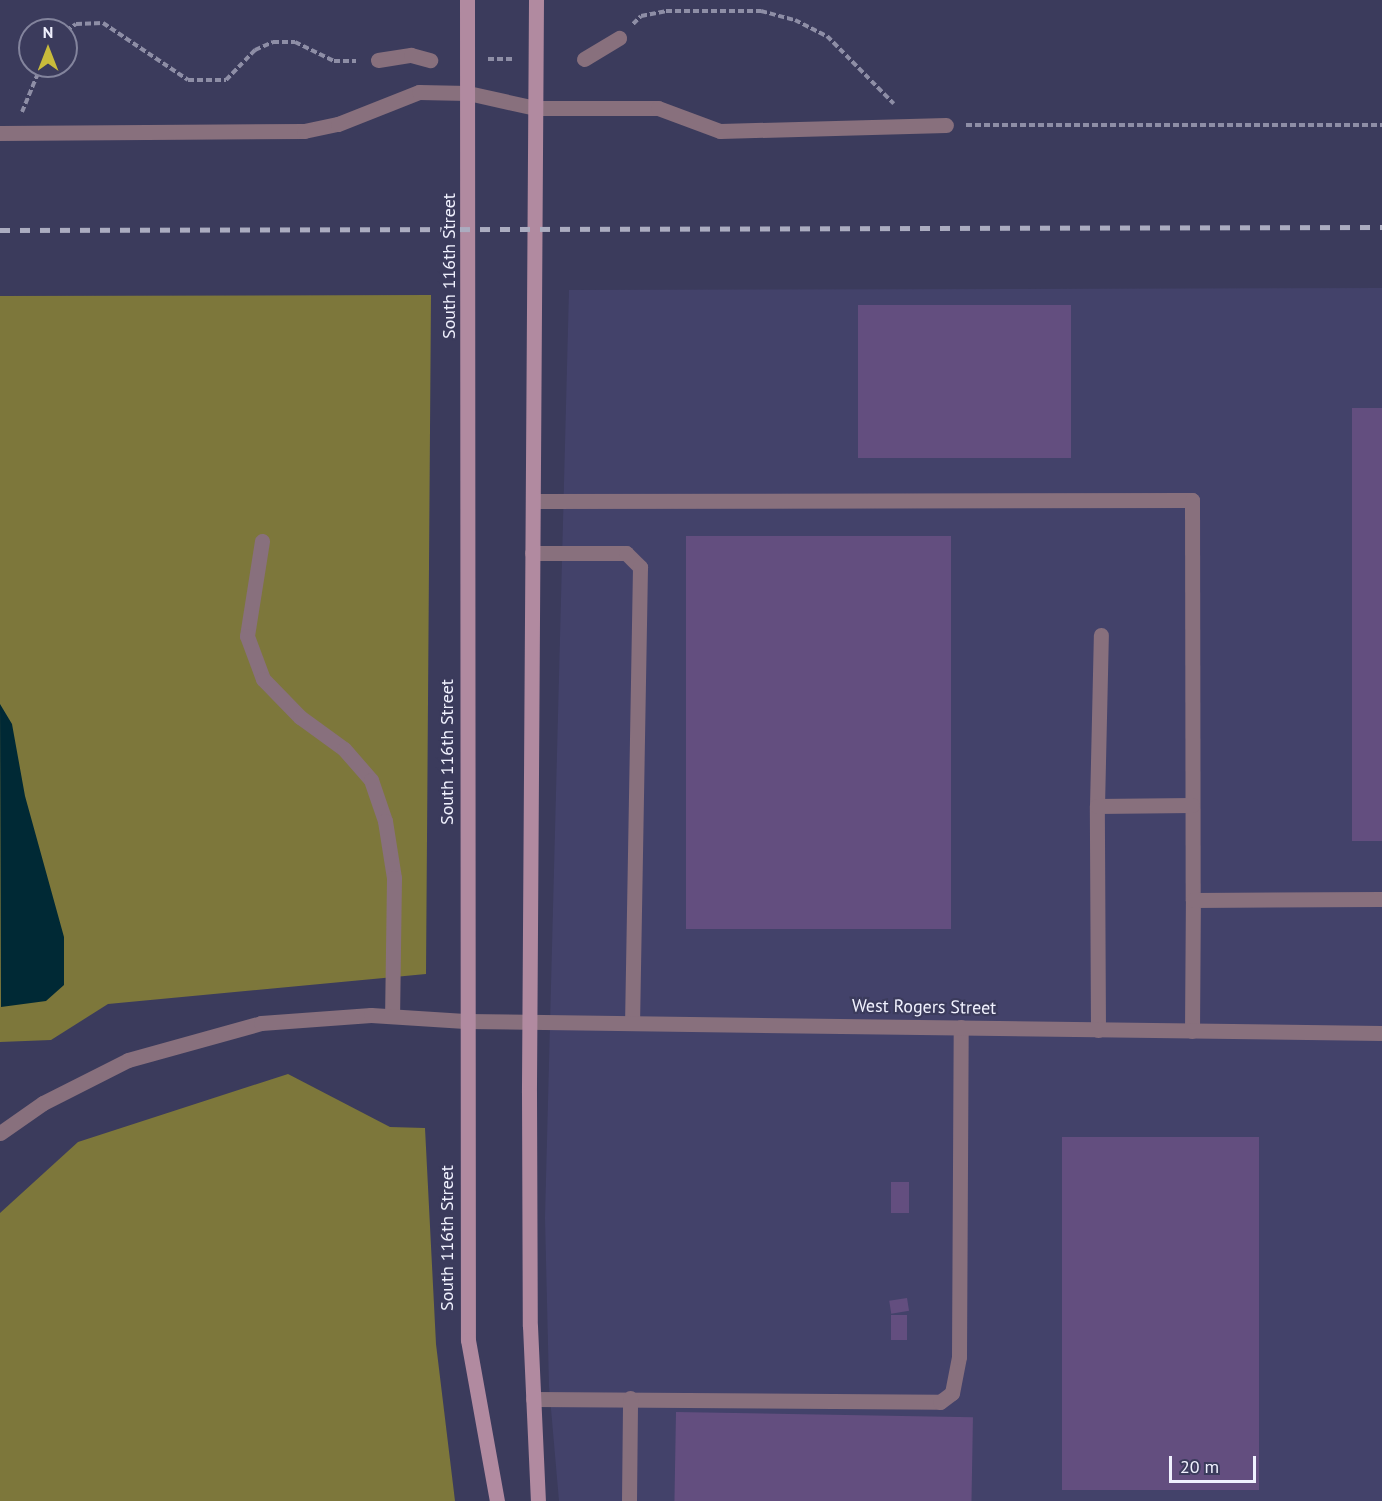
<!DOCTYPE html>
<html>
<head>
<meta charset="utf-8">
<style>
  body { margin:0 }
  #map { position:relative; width:1382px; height:1501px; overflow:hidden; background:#3b3b5c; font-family:"PT Sans",sans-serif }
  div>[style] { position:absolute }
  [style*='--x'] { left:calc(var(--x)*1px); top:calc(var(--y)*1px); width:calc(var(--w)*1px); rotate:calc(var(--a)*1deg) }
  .built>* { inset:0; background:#43426a }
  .forest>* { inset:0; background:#7d773b }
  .water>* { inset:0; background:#002935 }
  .building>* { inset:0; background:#634e7f; transform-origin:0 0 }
  .path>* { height:4px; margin-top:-2px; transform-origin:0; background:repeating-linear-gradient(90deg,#8e8ea6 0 6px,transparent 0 9px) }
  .lane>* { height:15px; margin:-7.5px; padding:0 7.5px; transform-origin:7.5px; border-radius:7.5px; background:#88707d }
  .street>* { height:15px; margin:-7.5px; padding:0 7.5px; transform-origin:7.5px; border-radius:7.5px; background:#88707d }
  .secondary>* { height:15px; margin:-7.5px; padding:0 7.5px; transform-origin:7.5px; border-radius:7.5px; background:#b18aa0 }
  .rail>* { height:4.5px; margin-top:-2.25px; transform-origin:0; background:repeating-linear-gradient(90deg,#abacc0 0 10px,transparent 0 20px) }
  span { translate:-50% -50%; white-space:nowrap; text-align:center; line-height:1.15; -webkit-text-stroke:4.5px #3b3b5c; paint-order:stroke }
  .street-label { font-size:18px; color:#f0f1fe }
  .north { position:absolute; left:18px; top:18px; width:60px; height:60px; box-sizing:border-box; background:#3b3b5c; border:2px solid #83849d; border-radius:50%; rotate:0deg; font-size:16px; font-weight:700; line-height:24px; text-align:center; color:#f0f1fe }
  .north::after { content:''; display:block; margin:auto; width:21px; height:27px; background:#c8bb3b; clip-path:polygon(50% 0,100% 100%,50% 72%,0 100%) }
  .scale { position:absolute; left:1169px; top:1456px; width:87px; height:27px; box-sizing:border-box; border:3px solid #f0f1fe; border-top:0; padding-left:8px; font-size:18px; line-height:21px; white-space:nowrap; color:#f0f1fe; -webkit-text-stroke:4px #3b3b5c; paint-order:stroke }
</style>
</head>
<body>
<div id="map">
  <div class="built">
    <i style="clip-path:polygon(1382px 288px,1382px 1501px,559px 1501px,549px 1386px,545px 1218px,569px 290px)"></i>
  </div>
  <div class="forest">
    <i style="clip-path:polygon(431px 295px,426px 974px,108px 1004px,51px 1040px,0 1042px,0 296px)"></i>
    <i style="clip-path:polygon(288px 1074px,390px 1127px,425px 1128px,436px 1344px,455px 1501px,0 1501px,0 1213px,78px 1142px)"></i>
  </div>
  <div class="water">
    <i style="clip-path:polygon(0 704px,12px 724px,25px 796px,64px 937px,64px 985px,46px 1001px,1px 1007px)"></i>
  </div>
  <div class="building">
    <i style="left:1071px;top:305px;width:153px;height:213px;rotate:90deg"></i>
    <i style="left:1352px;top:408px;width:30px;height:433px"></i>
    <i style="left:686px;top:536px;width:265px;height:393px"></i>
    <i style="left:1062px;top:1137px;width:197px;height:353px"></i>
    <i style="left:891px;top:1182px;width:18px;height:31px"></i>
    <i style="left:907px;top:1298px;width:13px;height:18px;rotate:81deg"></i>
    <i style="left:891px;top:1315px;width:16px;height:25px"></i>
    <i style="left:676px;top:1412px;width:297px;height:89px;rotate:1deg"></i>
  </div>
  <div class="path">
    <i style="--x:633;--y:24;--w:11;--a:-45"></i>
    <i style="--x:641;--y:16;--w:25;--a:-11"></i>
    <i style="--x:666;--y:11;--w:95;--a:0"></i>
    <i style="--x:761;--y:11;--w:35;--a:15"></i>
    <i style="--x:795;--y:20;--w:36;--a:27"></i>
    <i style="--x:827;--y:36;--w:95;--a:45.4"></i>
    <i style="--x:66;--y:31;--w:12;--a:-35"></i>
    <i style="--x:76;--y:24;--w:27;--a:-2"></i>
    <i style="--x:103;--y:23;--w:102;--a:33.8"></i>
    <i style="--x:188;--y:80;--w:38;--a:0"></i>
    <i style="--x:226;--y:80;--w:42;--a:-46"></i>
    <i style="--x:255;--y:50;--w:20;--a:-24"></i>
    <i style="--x:273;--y:42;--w:22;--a:0"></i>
    <i style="--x:295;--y:42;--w:43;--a:26"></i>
    <i style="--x:334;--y:61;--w:22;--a:0"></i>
    <i style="--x:488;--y:59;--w:25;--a:0"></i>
    <i style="--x:22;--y:112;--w:50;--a:-67.6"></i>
    <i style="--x:966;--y:125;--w:416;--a:0"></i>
  </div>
  <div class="lane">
    <i style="--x:584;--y:59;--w:41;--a:-31"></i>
    <i style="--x:378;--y:60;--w:33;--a:-9"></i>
    <i style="--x:411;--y:55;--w:20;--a:15"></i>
    <i style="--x:0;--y:133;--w:304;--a:-0.4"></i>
    <i style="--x:304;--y:131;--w:35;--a:-12"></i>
    <i style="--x:338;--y:124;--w:87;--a:-21.6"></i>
    <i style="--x:419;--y:92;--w:49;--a:1.2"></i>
    <i style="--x:468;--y:93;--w:69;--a:12.6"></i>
    <i style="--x:535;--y:108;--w:123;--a:0"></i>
    <i style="--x:658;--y:108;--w:66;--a:20.4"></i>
    <i style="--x:720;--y:131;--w:226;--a:-1.5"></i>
    <i style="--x:533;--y:501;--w:659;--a:-0.09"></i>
    <i style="--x:1192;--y:500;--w:400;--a:89.9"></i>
    <i style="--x:262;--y:541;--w:96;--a:99"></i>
    <i style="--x:247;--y:636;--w:46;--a:69.6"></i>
    <i style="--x:263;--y:679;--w:53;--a:45.8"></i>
    <i style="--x:300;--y:717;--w:54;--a:36"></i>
    <i style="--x:344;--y:749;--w:41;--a:48.9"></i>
    <i style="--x:371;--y:780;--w:43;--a:71.1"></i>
    <i style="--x:385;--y:821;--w:58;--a:81"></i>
    <i style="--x:394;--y:878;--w:138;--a:90.8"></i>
    <i style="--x:532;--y:553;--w:94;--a:0"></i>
    <i style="--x:626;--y:553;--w:20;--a:45"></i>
    <i style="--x:640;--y:567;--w:455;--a:91"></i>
    <i style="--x:1097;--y:806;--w:171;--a:-88.7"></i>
    <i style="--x:1098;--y:1030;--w:224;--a:-90.3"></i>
    <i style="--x:1097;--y:806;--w:95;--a:-0.6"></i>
    <i style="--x:1192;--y:1031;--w:131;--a:-89.6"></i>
    <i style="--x:1193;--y:900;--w:189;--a:-0.3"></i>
    <i style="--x:533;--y:1399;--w:407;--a:0.4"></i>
    <i style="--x:940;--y:1402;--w:15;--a:-37"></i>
    <i style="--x:952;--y:1393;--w:37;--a:-79"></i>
    <i style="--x:959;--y:1357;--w:330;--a:-89.7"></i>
    <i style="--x:629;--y:1501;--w:103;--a:-89.4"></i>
  </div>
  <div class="street">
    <i style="--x:0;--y:1133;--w:52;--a:-34.9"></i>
    <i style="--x:43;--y:1103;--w:95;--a:-26.8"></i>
    <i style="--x:128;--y:1060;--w:138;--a:-15.5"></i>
    <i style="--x:261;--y:1023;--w:110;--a:-4.2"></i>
    <i style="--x:371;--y:1015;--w:94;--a:3.7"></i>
    <i style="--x:465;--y:1021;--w:917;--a:0.75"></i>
  </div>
  <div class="secondary">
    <i style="--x:467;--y:0;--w:1340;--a:89.96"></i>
    <i style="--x:468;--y:1340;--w:164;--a:79.8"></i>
    <i style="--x:536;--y:0;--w:1093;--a:90.37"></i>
    <i style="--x:529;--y:1093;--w:233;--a:89.8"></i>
    <i style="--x:530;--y:1326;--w:175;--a:87.4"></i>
  </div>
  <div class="rail">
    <i style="--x:0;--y:230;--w:1382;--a:-0.12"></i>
  </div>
  <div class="street-label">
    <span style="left:449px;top:266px;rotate:-90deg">South 116th Street</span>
    <span style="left:447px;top:752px;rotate:-90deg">South 116th Street</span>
    <span style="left:924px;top:1007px;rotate:1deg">West Rogers Street</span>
    <span style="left:447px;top:1238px;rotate:-90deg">South 116th Street</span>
  </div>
  <div class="north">N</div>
  <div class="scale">20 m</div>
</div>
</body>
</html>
